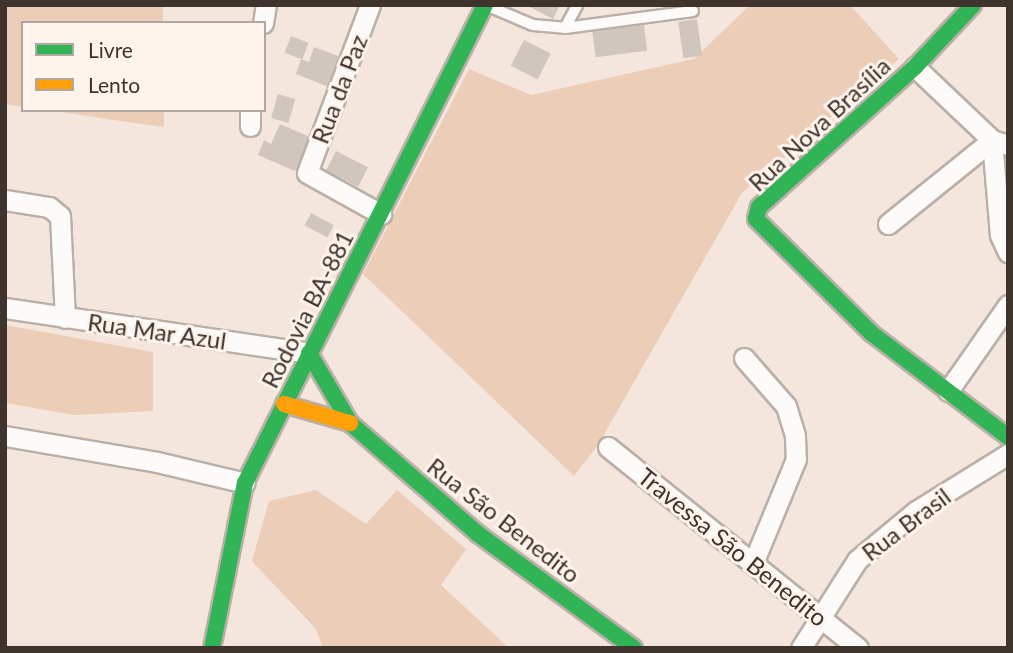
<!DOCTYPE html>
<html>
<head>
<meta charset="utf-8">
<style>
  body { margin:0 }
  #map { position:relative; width:1013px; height:653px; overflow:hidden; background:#f4e6dc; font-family:Lato,sans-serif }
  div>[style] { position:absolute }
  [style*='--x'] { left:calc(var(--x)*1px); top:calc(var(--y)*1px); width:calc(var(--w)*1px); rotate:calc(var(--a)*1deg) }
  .green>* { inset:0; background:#ebcdb8 }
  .building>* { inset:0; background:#d1c6be; transform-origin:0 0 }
  .roads { filter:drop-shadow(2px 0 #bab0a8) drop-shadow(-2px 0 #bab0a8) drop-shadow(0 2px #bab0a8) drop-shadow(0 -2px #bab0a8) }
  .lane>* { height:10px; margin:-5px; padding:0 5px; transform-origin:5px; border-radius:5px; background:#fdfbfa }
  .street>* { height:19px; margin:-9.5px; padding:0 9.5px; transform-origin:9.5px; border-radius:9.5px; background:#fdfbfa }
  .fast>* { height:16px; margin:-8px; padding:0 8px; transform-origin:8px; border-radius:8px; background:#30b455 }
  .slow>* { height:16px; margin:-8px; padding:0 8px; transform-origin:8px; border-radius:8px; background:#ff9f0a }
  span { translate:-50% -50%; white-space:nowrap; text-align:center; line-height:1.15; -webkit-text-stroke:6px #fff4ed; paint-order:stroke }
  .street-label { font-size:24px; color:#3e342d }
  .frame { position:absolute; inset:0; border:7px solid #3e342d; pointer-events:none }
  .legend { position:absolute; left:21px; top:21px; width:245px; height:91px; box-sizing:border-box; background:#fff4ed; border:2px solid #b2a7a0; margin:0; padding:9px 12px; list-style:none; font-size:21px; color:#3e342d }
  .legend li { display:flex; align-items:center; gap:14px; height:35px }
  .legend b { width:35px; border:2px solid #b2a7a0 }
</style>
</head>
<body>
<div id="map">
  <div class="green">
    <i style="clip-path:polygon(5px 5px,163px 5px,163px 23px,23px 23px,23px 107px,5px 104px)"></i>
    <i style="clip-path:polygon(750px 5px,850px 5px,899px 59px,742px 193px,598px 445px,574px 476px,363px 274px,469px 69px,531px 95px,694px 59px)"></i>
    <i style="clip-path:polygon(48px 110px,164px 110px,164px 127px,107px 119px)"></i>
    <i style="clip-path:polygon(5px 325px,153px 352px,153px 411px,75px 415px,5px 403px)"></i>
    <i style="clip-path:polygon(316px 490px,366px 524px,397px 490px,466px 549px,441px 585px,509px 648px,323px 648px,316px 629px,252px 561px,269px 501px)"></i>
  </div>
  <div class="building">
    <i style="clip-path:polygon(526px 5px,560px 5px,553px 19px)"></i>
    <i style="left:697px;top:19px;width:37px;height:19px;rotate:82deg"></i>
    <i style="left:644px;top:25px;width:26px;height:52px;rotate:83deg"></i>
    <i style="left:291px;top:36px;width:19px;height:18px;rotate:21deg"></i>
    <i style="left:524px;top:40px;width:30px;height:29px;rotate:27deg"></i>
    <i style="clip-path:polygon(314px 47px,341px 57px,329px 87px,296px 74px,301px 59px,309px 62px)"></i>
    <i style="left:278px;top:94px;width:18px;height:25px;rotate:16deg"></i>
    <i style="clip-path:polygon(280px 124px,310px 137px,295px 171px,258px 155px,264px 140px,271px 144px)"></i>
    <i style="left:336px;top:151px;width:36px;height:22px;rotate:27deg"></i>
    <i style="left:311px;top:213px;width:26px;height:14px;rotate:28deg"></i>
  </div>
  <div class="roads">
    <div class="lane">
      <i style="--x:488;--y:6;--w:49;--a:22.9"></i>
      <i style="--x:533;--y:25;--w:32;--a:5"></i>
      <i style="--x:565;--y:28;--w:129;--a:-7.6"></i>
      <i style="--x:565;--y:28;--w:26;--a:-62"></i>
    </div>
    <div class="street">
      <i style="--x:370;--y:5;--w:179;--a:110.6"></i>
      <i style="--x:307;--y:173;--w:85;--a:29"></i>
      <i style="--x:263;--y:23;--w:18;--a:-81"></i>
      <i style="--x:915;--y:67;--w:106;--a:43.5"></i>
      <i style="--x:992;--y:140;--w:95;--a:85.2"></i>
      <i style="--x:1000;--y:235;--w:19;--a:65"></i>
      <i style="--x:250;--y:110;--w:16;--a:90"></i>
      <i style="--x:5;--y:200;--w:45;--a:9"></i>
      <i style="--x:49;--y:207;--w:14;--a:39"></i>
      <i style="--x:60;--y:216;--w:102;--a:87.2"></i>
      <i style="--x:888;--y:224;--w:134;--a:-38.9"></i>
      <i style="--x:992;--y:140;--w:17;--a:17"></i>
      <i style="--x:5;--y:308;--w:307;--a:8.4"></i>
      <i style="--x:744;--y:358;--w:64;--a:48.8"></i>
      <i style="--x:786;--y:406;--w:31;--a:73"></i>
      <i style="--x:795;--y:436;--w:23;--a:88"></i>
      <i style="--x:796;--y:459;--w:110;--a:112.4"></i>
      <i style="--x:948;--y:391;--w:105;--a:-55.1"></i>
      <i style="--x:5;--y:436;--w:154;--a:9.7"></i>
      <i style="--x:157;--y:462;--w:90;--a:13.4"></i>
      <i style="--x:608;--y:447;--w:321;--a:38.8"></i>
      <i style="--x:801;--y:648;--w:104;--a:-57.5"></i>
      <i style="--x:857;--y:560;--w:77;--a:-39.7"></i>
      <i style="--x:916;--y:511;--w:108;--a:-31.8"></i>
    </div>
    <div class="fast">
      <i style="--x:973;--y:5;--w:85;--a:133.1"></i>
      <i style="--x:915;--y:67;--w:210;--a:138.1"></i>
      <i style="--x:759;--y:207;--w:12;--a:104"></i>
      <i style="--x:756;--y:219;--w:162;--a:44.7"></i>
      <i style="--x:871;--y:333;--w:172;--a:37.2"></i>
      <i style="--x:309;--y:353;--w:81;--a:59.6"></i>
      <i style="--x:350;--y:423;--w:169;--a:40.9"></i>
      <i style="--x:478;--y:534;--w:193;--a:36.2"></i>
      <i style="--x:212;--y:648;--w:168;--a:-78.7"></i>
      <i style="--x:245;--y:483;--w:535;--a:-63.34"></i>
    </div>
    <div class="slow">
      <i style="--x:284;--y:404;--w:69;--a:16.1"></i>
    </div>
  </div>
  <div class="street-label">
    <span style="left:339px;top:89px;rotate:-69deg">Rua da Paz</span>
    <span style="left:819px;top:124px;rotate:-43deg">Rua Nova Brasília</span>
    <span style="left:307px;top:309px;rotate:-63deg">Rodovia BA-881</span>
    <span style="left:157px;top:331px;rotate:8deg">Rua Mar Azul</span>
    <span style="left:504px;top:520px;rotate:38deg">Rua São Benedito</span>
    <span style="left:906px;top:524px;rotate:-37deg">Rua Brasil</span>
    <span style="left:733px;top:547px;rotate:39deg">Travessa São Benedito</span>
  </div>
  <div class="frame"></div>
  <ul class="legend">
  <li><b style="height:9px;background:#30b455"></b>Livre</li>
  <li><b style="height:9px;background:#ff9f0a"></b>Lento</li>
  </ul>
</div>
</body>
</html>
